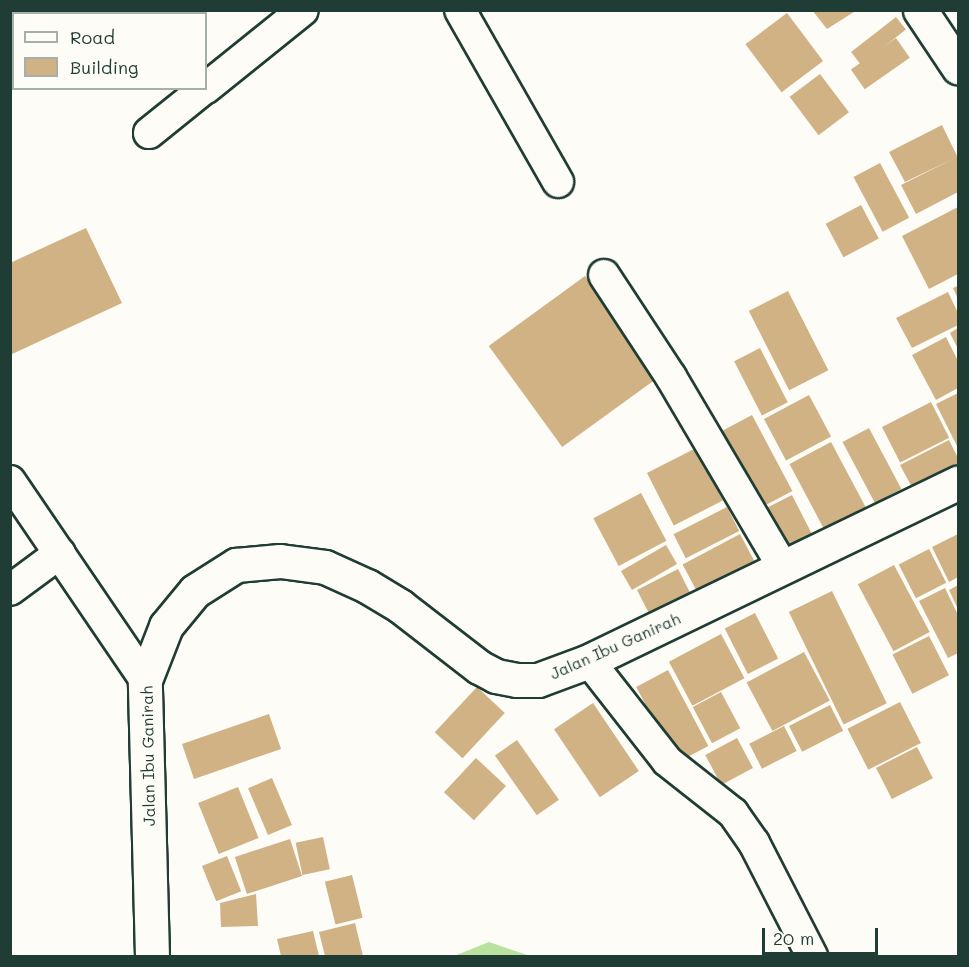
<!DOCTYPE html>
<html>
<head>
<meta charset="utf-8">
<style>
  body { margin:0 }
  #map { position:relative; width:969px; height:967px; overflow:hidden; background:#fdfcf7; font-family:Mali,sans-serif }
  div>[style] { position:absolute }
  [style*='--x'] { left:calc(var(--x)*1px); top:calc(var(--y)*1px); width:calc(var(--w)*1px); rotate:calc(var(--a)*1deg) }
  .green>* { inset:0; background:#b8e29e }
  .building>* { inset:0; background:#d0b284; transform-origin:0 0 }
  .roads { filter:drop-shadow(2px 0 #1f3d34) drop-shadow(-2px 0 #1f3d34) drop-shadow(0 2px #1f3d34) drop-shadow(0 -2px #1f3d34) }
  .minor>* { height:30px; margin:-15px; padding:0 15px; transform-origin:15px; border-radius:15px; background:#fdfcf7 }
  .secondary>* { height:33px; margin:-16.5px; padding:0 16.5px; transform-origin:16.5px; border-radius:16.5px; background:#fdfcf7 }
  span { translate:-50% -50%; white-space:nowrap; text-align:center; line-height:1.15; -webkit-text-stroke:6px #fdfcf7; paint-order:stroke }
  .street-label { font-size:16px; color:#1f3d34 }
  .frame { position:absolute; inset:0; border:12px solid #1f3d34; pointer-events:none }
  .legend { position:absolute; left:12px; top:12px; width:195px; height:78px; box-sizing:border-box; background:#fdfcf7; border:2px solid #a4b0a9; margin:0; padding:8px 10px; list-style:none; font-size:18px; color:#1f3d34 }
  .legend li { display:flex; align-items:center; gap:12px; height:30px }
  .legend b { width:30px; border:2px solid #a4b0a9 }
  .scale { position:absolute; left:762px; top:928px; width:116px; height:27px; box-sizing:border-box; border:3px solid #1f3d34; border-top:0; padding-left:8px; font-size:18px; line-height:21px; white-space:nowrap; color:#1f3d34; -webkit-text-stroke:4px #fdfcf7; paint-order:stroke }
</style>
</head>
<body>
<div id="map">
  <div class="green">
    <i style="clip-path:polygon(489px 942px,530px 956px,454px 956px)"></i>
  </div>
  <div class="building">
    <i style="clip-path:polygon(812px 10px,857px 10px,827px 29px)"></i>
    <i style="left:787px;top:13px;width:60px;height:52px;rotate:53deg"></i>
    <i style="left:896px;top:17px;width:16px;height:57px;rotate:52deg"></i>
    <i style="left:896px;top:38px;width:24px;height:55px;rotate:55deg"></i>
    <i style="left:820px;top:74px;width:48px;height:38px;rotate:53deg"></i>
    <i style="clip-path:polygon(942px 125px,958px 158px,958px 192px,916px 214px,901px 185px,955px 158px,905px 182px,889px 152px)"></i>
    <i style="left:880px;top:163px;width:62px;height:30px;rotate:62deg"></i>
    <i style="left:861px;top:205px;width:38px;height:40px;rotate:62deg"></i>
    <i style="clip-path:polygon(958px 207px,958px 274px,929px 289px,902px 236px)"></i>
    <i style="clip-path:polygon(86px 228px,122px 303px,10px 355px,10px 263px)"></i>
    <i style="left:585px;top:276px;width:125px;height:119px;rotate:54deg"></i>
    <i style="clip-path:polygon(958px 286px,958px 299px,953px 288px)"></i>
    <i style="left:788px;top:291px;width:89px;height:44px;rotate:63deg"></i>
    <i style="clip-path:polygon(948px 292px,958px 313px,958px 325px,912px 348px,896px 318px)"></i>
    <i style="clip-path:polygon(958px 328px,958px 349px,950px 333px)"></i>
    <i style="clip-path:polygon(946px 337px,958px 361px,958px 388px,936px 400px,912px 355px)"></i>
    <i style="left:760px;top:348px;width:61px;height:29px;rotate:63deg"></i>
    <i style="clip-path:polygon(958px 393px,958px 448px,936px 404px)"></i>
    <i style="left:809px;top:395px;width:47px;height:51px;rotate:62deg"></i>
    <i style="left:931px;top:402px;width:40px;height:55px;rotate:63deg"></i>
    <i style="left:752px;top:415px;width:86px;height:42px;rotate:62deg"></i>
    <i style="left:869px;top:428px;width:69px;height:30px;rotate:62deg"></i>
    <i style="clip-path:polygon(949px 440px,958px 458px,958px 471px,915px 493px,900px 465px)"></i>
    <i style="left:831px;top:442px;width:76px;height:47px;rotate:62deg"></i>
    <i style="left:696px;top:448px;width:59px;height:55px;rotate:63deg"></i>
    <i style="left:641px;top:493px;width:54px;height:54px;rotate:62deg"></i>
    <i style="left:792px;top:495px;width:48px;height:35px;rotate:63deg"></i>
    <i style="left:727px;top:507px;width:27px;height:60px;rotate:63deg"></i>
    <i style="left:740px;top:534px;width:41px;height:65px;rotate:62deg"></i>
    <i style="clip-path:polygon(958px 534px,958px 577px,949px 582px,932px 547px)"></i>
    <i style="left:666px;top:545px;width:22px;height:52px;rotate:60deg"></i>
    <i style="left:929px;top:549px;width:38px;height:34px;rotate:63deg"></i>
    <i style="left:894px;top:565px;width:76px;height:41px;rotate:62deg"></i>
    <i style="left:678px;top:569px;width:37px;height:46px;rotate:63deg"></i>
    <i style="clip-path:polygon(958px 585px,958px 609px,949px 590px)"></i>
    <i style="clip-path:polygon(945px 588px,958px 615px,958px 653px,948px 658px,919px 601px)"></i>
    <i style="left:832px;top:591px;width:125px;height:48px;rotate:64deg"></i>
    <i style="left:755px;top:613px;width:51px;height:34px;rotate:63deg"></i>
    <i style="left:721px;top:634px;width:50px;height:59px;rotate:62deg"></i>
    <i style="left:929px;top:636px;width:44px;height:41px;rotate:63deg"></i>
    <i style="left:804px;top:652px;width:55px;height:65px;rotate:62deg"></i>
    <i style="left:668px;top:670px;width:86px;height:36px;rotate:62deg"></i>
    <i style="left:477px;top:687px;width:38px;height:62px;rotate:43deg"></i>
    <i style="left:721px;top:692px;width:41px;height:32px;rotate:62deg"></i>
    <i style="left:900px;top:702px;width:46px;height:59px;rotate:63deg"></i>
    <i style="left:593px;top:703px;width:82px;height:47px;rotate:56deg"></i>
    <i style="left:830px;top:705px;width:29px;height:46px;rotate:63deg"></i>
    <i style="left:269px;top:714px;width:37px;height:92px;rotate:71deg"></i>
    <i style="left:784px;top:726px;width:28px;height:39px;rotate:63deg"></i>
    <i style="left:737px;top:738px;width:34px;height:36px;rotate:62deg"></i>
    <i style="left:517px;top:740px;width:73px;height:27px;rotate:55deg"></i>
    <i style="left:917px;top:747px;width:35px;height:46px;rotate:63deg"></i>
    <i style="left:476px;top:758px;width:41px;height:47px;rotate:43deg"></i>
    <i style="left:272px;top:778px;width:51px;height:26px;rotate:67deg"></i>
    <i style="left:238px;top:787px;width:55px;height:43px;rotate:68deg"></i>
    <i style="left:323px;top:837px;width:33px;height:28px;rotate:78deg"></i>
    <i style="left:290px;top:839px;width:39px;height:58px;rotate:72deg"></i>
    <i style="left:227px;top:856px;width:38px;height:27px;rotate:68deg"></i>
    <i style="left:352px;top:875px;width:44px;height:28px;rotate:76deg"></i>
    <i style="clip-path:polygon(256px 894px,258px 926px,221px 927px,220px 903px)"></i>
    <i style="clip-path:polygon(355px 923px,363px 956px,325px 956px,319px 932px)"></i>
    <i style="clip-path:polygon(313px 931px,319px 956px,281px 956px,277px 939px)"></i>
  </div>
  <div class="roads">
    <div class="minor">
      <i style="--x:460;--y:10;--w:198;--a:60.3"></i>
      <i style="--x:10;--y:30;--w:6;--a:-45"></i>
      <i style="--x:206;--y:88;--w:124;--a:-38.8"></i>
      <i style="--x:149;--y:133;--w:72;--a:-38.8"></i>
      <i style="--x:604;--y:275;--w:122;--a:56.7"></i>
      <i style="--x:671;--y:377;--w:221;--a:59.5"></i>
      <i style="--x:10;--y:481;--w:240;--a:55.8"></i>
      <i style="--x:10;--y:590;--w:62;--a:-36.5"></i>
      <i style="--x:589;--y:661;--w:127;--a:52"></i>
      <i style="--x:667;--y:761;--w:84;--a:38.2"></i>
      <i style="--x:733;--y:813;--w:37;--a:55"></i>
      <i style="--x:754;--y:843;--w:127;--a:62.8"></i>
    </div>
    <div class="secondary">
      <i style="--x:920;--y:10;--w:69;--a:56.3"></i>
      <i style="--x:152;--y:956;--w:276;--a:-91.5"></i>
      <i style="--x:145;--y:680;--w:58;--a:-68.7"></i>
      <i style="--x:166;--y:626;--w:45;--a:-50.4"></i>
      <i style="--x:195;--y:591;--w:49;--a:-32.4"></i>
      <i style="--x:236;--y:565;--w:44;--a:-5.2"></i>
      <i style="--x:280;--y:561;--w:45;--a:7.6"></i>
      <i style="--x:325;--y:567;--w:46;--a:24.3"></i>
      <i style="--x:367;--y:586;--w:39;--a:31"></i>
      <i style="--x:400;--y:606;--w:100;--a:37.7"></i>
      <i style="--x:479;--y:667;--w:19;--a:28"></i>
      <i style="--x:496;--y:676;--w:21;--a:11"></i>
      <i style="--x:517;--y:680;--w:21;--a:0"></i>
      <i style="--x:538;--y:680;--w:54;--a:-20.4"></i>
      <i style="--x:589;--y:661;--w:410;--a:-25.8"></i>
    </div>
  </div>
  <div class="street-label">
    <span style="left:615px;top:646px;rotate:-24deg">Jalan Ibu Ganirah</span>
    <span style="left:148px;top:756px;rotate:-91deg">Jalan Ibu Ganirah</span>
  </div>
  <div class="frame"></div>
  <ul class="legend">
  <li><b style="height:8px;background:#fdfcf7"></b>Road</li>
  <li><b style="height:16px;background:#d0b284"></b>Building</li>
  </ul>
  <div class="scale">20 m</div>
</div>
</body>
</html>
